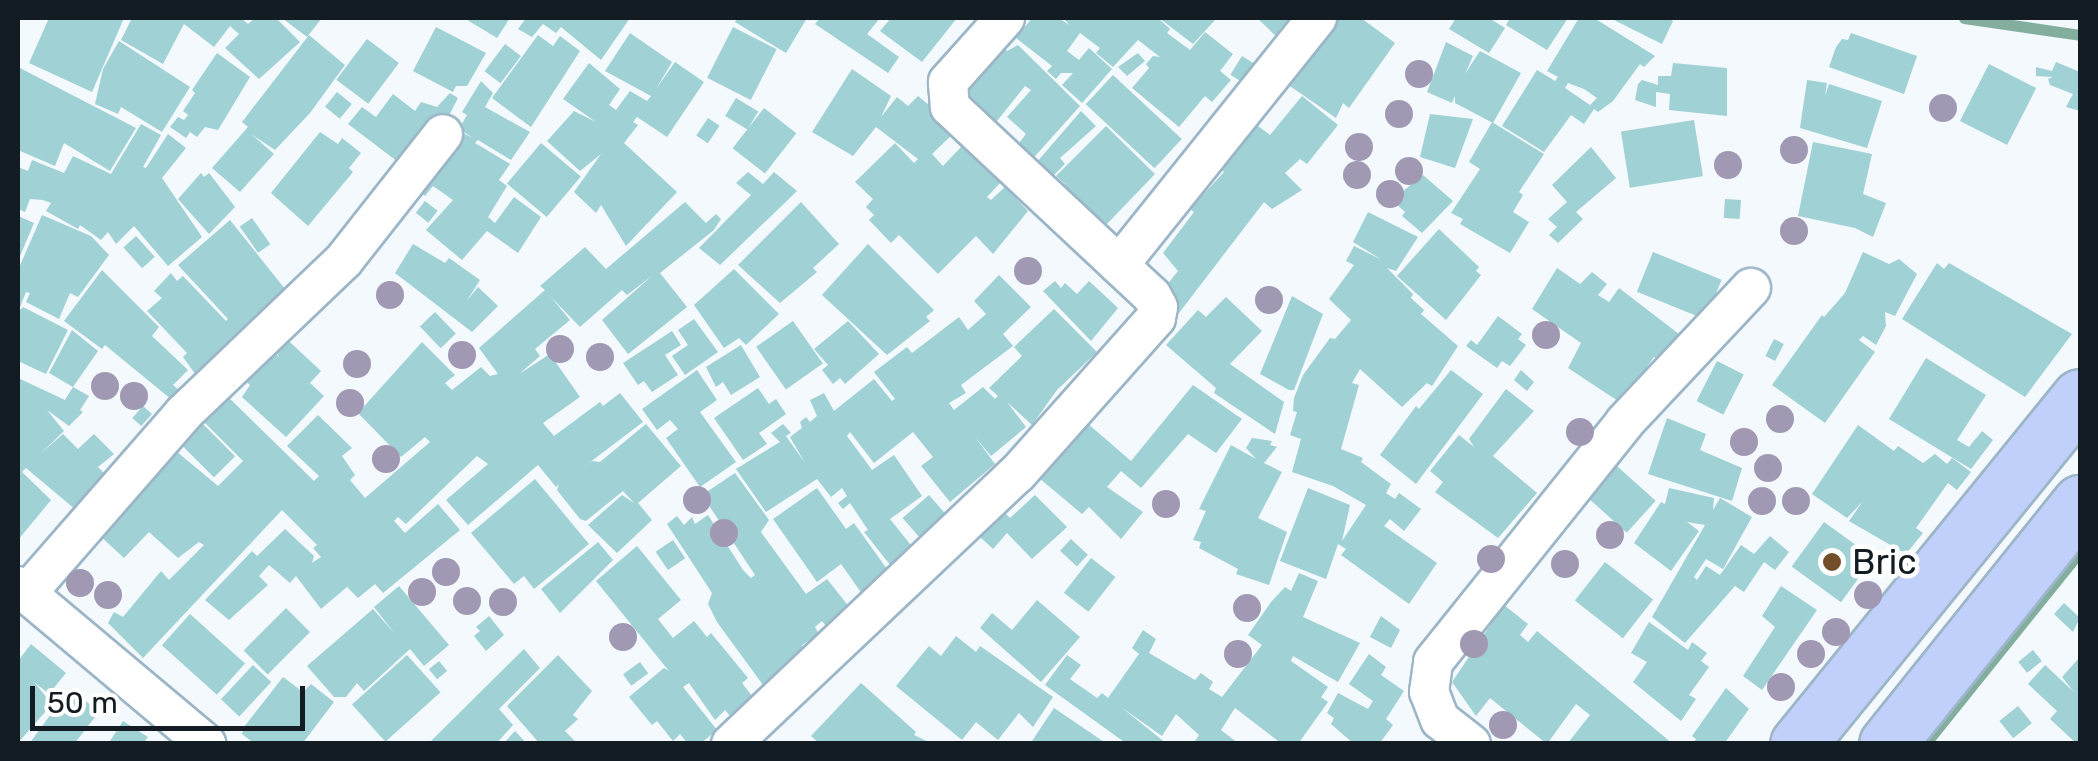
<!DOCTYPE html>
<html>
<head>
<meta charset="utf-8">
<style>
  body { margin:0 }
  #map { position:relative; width:2098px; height:761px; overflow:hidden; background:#f3f9fc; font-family:Rubik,sans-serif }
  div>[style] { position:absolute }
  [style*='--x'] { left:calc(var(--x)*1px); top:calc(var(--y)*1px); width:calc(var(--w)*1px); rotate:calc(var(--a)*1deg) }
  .stream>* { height:11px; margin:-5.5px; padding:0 5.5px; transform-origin:5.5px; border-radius:5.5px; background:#83ae9d }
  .building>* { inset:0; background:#9fd1d5; transform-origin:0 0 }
  .roads { filter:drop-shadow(2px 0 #9cb6c7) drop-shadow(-2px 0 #9cb6c7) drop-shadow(0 2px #9cb6c7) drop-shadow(0 -2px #9cb6c7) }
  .minor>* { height:38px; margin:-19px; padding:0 19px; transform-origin:19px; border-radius:19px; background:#fff }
  .primary>* { height:55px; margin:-27.5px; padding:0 27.5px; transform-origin:27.5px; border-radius:27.5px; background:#c1cffb }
  .trees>* { width:28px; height:28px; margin:-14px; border-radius:50%; background:#a198b4 }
  .dots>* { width:28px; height:28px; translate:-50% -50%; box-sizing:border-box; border:5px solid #fff; border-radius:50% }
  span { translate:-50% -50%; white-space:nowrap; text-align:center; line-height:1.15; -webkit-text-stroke:9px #fff; paint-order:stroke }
  .poi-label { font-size:35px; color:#121c22 }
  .left { translate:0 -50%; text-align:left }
  .frame { position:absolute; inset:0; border:20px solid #121c22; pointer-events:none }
  .scale { position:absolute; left:30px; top:686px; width:275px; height:45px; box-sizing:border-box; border:5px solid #121c22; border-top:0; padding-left:12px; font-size:30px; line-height:35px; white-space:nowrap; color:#121c22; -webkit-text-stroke:8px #fff; paint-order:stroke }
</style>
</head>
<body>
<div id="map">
  <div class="stream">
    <i style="--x:1964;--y:18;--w:117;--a:8.3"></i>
    <i style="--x:1925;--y:744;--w:248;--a:-51.2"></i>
  </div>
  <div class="building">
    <i style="clip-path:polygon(49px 18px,124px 18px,92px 92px,29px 63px)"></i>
    <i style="clip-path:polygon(132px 18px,241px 18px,248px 24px,255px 18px,276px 18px,300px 42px,259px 79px,225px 48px,239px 34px,230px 26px,214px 47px,184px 24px,163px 64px,121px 40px)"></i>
    <i style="clip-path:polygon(282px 18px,322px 18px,307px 37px)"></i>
    <i style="clip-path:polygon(464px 18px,510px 18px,497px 38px)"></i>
    <i style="clip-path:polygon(526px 18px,630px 18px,601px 60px,561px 27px,556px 33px,543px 24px,532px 37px,518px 29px)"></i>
    <i style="clip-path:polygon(737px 18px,807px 18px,786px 53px,735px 22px)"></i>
    <i style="clip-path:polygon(820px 18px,880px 18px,867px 34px,899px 57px,888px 73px,815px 24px)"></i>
    <i style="clip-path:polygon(891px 18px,957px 18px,922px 62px,880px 31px)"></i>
    <i style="clip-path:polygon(1032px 18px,1059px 18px,1069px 25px,1064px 18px,1158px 18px,1170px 29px,1167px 33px,1190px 50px,1205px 32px,1233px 54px,1220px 71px,1231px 80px,1212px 102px,1205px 96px,1179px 127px,1132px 88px,1149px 68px,1146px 64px,1153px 56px,1160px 57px,1138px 40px,1113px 67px,1096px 53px,1100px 48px,1080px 33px,1067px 51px,1079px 60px,1089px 48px,1112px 69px,1082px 103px,1062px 85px,1073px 73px,1061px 73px,1056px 79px,1047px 71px,1052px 66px,1016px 38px)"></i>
    <i style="clip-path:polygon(1159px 18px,1211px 18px,1215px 20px,1193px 44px)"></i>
    <i style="clip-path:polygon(1257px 18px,1299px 18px,1279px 39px)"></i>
    <i style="clip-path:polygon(1335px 18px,1361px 18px,1395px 43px,1349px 108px,1343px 103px,1336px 118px,1287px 84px)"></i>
    <i style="clip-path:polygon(1456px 18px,1489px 18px,1505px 28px,1489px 53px,1449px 29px)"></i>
    <i style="clip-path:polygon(1510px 18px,1568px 18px,1547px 50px,1506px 25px)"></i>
    <i style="clip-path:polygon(evenodd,1579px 18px,1594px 18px,1655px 56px,1644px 67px,1640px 64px,1613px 101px,1598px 112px,1594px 109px,1584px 124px,1571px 115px,1544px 152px,1502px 126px,1537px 70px,1555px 81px,1558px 77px,1547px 71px,1579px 18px,1568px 83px,1584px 89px,1597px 98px,1590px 105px,1565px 88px,1568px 83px)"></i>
    <i style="clip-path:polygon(1610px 18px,1668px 18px,1673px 21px,1662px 44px)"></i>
    <i style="clip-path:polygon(436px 27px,486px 53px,467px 86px,456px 86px,453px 92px,413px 71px)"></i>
    <i style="left:733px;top:27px;width:49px;height:57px;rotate:27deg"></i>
    <i style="clip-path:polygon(630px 33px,672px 62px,656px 89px,675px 62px,704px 82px,667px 137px,637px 117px,633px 122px,638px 125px,624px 143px,677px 192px,626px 246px,601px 205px,596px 213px,574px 192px,601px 154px,580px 171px,547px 141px,574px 111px,596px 122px,563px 99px,589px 63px,620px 89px,609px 105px,616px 110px,630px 91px,647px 101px,651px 96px,605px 71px)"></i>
    <i style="clip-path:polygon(1851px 33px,1917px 56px,1904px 94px,1829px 67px,1836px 47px,1842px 39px,1848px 40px)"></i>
    <i style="clip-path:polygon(309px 35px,345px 65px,310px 113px,275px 150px,251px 134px,274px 154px,240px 192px,212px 168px,248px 127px,242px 122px)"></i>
    <i style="clip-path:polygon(538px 35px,553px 46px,560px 36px,580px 51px,531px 127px,492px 98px)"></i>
    <i style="left:367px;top:39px;width:40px;height:51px;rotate:37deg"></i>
    <i style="clip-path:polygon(119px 41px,190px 87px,162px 132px,121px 107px,118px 114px,95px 104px,103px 69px)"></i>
    <i style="clip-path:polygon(1446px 42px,1473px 56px,1465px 74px,1480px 51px,1521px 73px,1493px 123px,1455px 103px,1455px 96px,1452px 103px,1427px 92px)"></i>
    <i style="left:505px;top:44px;width:20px;height:34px;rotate:37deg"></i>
    <i style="clip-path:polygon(1018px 45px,1080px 106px,1028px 164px,1013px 151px,1026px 134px,1007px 117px,1031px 90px,1025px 86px,993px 126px,956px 96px,1002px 47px,1007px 51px)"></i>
    <i style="clip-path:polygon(217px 53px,250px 77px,218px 130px,205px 127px,197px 137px,190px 132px,186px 138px,170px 127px,178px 117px,184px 120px,188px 115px,183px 111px,195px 93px,192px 90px)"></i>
    <i style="clip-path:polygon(1138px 53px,1145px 61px,1127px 76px,1118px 67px)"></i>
    <i style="left:1242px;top:56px;width:19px;height:22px;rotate:32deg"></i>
    <i style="clip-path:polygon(2056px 62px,2080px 72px,2080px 111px,2066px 107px,2073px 94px,2050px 85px,2048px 79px,2053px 77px,2036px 76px,2036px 67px,2052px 71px)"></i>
    <i style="clip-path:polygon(1673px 63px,1727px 68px,1727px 116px,1669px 110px,1670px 94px,1656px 92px,1656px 107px,1635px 100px,1638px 84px,1642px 80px,1658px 85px,1658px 76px,1671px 76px)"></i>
    <i style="left:1989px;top:64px;width:53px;height:64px;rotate:27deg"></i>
    <i style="clip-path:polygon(18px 67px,136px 128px,110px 171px,64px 143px,55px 166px,18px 150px)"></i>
    <i style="clip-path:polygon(852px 69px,891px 96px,881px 117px,897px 97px,908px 106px,918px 96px,958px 129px,932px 154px,943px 166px,963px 145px,1001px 182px,987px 197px,991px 200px,1005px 187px,1028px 211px,993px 254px,976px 236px,938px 274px,899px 235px,891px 243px,869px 220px,874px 215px,866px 207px,873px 199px,855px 182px,895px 143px,914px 163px,918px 159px,876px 127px,853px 156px,812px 132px)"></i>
    <i style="left:1113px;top:75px;width:94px;height:40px;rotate:43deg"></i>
    <i style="clip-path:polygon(1807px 80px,1827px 83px,1825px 96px,1829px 84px,1882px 101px,1867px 148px,1800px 128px)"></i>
    <i style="clip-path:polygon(481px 81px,493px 93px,485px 107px,530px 132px,511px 160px,478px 140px,475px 143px,510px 164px,499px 180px,507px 186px,488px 217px,495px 223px,514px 197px,541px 217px,518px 253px,487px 231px,462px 260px,426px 230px,453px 200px,433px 186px,425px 196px,415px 188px,457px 130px,473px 138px,459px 129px,467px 115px,462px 112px)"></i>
    <i style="left:337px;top:92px;width:19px;height:19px;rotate:39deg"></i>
    <i style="clip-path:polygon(450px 93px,458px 98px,441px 131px,402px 165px,348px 124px,362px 107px,376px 117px,393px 94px,415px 111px,421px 102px,437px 107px)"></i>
    <i style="clip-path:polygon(1302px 96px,1338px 125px,1307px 164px,1300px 159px,1285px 173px,1302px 190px,1272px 209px,1264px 202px,1179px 313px,1158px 296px,1178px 271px,1163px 253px,1194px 212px,1190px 209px,1224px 172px,1216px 163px,1250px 120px,1270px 135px)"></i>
    <i style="left:736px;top:98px;width:26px;height:21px;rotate:31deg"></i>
    <i style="left:764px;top:108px;width:41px;height:51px;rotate:38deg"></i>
    <i style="clip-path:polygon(1081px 111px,1096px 126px,1060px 158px,1065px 164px,1044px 185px,1030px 170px)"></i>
    <i style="clip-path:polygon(1430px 114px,1473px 119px,1455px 168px,1420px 157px)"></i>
    <i style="left:708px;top:118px;width:14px;height:21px;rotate:34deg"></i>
    <i style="left:1694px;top:120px;width:57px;height:74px;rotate:81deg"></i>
    <i style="clip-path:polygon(1492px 122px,1544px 154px,1519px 192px,1523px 195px,1513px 212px,1529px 222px,1510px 253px,1460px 224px,1463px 219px,1451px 213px,1480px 169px,1469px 162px)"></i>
    <i style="clip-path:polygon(141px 124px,161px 135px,143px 167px,146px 168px,168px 134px,186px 148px,162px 178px,202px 237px,168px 266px,134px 226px,116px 244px,108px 232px,101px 240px,80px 225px,78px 229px,46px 211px,51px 203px,43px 200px,30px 199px,25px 212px,18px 209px,18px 167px,28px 171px,32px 160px,64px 173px,73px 156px,111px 174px)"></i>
    <i style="clip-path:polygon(1106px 126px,1155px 174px,1105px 226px,1079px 198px,1072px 204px,1059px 190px,1065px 184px,1056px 176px)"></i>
    <i style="clip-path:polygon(320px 132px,338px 144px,342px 138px,361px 153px,349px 168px,353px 172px,308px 226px,271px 193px)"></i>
    <i style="clip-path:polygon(1813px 142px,1872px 154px,1863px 194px,1886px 203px,1873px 237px,1855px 228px,1798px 216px)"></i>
    <i style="left:541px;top:143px;width:52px;height:53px;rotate:40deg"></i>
    <i style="clip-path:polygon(1591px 147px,1616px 178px,1576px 212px,1583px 219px,1558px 243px,1549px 235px,1557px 227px,1548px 219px,1567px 202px,1552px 185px)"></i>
    <i style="clip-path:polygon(748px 172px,763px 184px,774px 172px,797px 191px,720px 265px,699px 248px,751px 195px,736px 183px)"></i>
    <i style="clip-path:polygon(201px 173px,204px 177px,209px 173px,235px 207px,209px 234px,178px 199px)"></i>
    <i style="clip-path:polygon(1423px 175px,1453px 201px,1422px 233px,1402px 216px,1405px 212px,1392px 200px)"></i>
    <i style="left:1725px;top:199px;width:16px;height:19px;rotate:4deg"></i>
    <i style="left:425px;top:201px;width:16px;height:15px;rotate:38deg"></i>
    <i style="clip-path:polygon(685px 202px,706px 223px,716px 214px,721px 219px,714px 230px,660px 273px,687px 307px,628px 354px,602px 320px,653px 275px,627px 295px,622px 290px,580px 327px,550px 296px,570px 320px,535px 349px,540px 356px,519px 374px,550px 354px,580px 397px,543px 423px,554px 436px,600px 402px,603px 406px,620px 393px,643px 422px,581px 469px,592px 461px,600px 462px,646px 424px,681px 466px,638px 503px,652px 520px,617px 553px,588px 525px,622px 495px,634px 503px,623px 491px,586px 521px,580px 519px,557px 490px,559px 484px,556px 487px,538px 465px,468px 525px,446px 500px,488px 464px,477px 456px,406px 524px,398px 517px,394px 521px,405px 533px,438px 504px,460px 530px,383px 593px,375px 584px,358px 598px,347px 587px,321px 609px,296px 576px,290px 583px,269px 565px,259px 576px,268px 585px,229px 620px,205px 600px,252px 551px,257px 556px,285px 529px,314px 556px,312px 563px,321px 557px,313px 548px,317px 545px,282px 510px,143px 658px,108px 623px,114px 612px,123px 617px,161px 571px,169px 580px,204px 545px,199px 542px,178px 558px,149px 532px,124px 558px,98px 534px,176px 451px,218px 486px,243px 461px,201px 419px,224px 393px,314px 481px,319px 476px,287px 446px,318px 415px,352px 448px,342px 456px,355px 475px,350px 480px,365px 498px,430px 442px,425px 437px,401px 457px,358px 413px,422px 342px,455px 375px,445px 383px,452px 390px,481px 367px,490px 376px,498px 374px,479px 348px,545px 290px,540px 286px,585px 247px,606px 269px)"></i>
    <i style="clip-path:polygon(801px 202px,839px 244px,813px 268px,817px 272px,780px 303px,738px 265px)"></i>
    <i style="clip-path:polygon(1368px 212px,1418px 237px,1396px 271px,1387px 268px,1413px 294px,1411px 298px,1424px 310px,1421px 314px,1458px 346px,1432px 386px,1427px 383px,1402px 407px,1360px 369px,1352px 383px,1359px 385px,1341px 449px,1363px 458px,1361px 462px,1391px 484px,1386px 493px,1395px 499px,1399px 493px,1421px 509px,1404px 531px,1390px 519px,1384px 526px,1437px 563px,1409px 604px,1341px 555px,1346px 549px,1338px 544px,1326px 579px,1280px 561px,1308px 488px,1350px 505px,1342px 541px,1366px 505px,1333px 486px,1292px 472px,1301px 439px,1290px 435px,1297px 412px,1293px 411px,1294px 398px,1303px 375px,1330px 338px,1335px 339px,1351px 320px,1329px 299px,1354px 265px,1346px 261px,1354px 246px,1382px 260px,1353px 242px)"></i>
    <i style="clip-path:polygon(42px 215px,91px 236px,109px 255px,78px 297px,70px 293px,59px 319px,26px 302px,30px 293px,26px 292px,18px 312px,23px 307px,68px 330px,46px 374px,18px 361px,18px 270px)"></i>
    <i style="clip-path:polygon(18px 216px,34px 223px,18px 261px)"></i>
    <i style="left:252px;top:218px;width:32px;height:15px;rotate:55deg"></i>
    <i style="clip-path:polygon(230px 220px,293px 299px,238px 334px,240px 338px,203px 385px,183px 357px,187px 353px,147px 311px,162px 298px,154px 291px,171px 273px,177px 281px,183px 276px,226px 321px,228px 319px,178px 265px)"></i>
    <i style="clip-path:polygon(1439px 229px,1479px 267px,1476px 271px,1481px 275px,1446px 320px,1397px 276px)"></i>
    <i style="left:136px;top:236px;width:28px;height:17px;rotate:48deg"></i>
    <i style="clip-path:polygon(413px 244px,445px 263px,449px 258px,480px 280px,466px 302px,478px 287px,498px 306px,472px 332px,395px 273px)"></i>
    <i style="clip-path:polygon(868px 244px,934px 310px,926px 317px,930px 321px,887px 355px,822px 295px)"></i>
    <i style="left:1653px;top:252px;width:74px;height:43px;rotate:22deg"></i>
    <i style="clip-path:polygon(1863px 252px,1889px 264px,1899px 259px,1917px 274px,1895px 316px,1885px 312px,1886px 326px,1876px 345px,1863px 336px,1859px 340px,1875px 352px,1825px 423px,1772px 385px,1822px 315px,1824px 317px,1845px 293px)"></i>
    <i style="clip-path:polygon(1937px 263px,1944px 269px,1949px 263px,2072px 334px,2025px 397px,1902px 319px)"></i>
    <i style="clip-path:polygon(1557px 268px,1580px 284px,1592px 272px,1607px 284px,1598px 295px,1609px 302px,1619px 288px,1688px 341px,1667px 366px,1654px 357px,1621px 403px,1568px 368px,1581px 343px,1532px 309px)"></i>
    <i style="clip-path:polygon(734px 269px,779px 314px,746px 345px,739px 338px,724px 348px,694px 305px)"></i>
    <i style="clip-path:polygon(102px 270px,159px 327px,152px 336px,188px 370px,173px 385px,185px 395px,177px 404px,105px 345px,102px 349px,64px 321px)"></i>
    <i style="clip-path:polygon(999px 275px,1031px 307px,1003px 334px,1013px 346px,961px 385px,966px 393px,949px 403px,954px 410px,983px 387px,995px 399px,998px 396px,989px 388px,1022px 356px,1014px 347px,1054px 309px,1097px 352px,1057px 390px,1032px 425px,1007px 402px,1026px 427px,991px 456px,975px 437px,995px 464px,950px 502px,921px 466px,933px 457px,913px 432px,874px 463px,850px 432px,847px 436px,872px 470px,894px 455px,922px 496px,890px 519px,914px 549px,891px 566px,864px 532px,868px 530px,850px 503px,843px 509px,838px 503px,847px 496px,842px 488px,831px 497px,817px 479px,766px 512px,736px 469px,780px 442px,771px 433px,783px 424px,791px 433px,786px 436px,805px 463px,790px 437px,802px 428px,800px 422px,806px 417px,810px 422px,817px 416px,810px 400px,824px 393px,834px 411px,874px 379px,892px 401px,895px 399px,874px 372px,907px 347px,912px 353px,959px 317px,968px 330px,986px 314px,974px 301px)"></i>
    <i style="clip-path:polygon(1055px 281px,1061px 288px,1065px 283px,1077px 294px,1089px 281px,1118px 308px,1091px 341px,1043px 291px)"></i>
    <i style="clip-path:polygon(1292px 296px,1323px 314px,1294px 390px,1289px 390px,1260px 374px)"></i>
    <i style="clip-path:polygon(1226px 297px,1262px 331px,1230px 364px,1284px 402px,1275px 434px,1214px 393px,1216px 388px,1166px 345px,1198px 310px,1206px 317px)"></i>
    <i style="left:435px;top:312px;width:30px;height:21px;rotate:46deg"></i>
    <i style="clip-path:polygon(1498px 316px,1522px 334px,1518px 339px,1526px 345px,1510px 366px,1502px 361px,1497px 368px,1466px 346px,1471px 340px,1477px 345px)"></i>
    <i style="clip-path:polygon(694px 319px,718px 352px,685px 375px,672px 356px,688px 345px,678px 330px)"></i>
    <i style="left:793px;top:321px;width:52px;height:45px;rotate:55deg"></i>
    <i style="clip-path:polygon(848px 321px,879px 354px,845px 384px,840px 378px,833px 384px,822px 370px,828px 365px,814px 349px)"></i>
    <i style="clip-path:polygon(72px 330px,98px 351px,73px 387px,89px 396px,80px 410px,83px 412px,69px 426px,47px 410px,64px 431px,39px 455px,63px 434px,78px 449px,94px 434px,114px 454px,98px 467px,108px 477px,76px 510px,26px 468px,22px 472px,51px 500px,18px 540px,18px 378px,65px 400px,73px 387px,49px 373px)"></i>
    <i style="clip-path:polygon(672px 331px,681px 345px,665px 355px,678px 375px,652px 392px,644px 381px,638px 385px,623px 363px)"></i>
    <i style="clip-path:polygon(279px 332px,321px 371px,310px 383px,324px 396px,286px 437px,242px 397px,250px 385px,238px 375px,266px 344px,279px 357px,271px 341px)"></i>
    <i style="left:1774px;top:339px;width:11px;height:19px;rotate:27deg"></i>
    <i style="clip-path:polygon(741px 345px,760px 377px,731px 395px,723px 382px,716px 387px,706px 367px)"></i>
    <i style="clip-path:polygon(1926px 358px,1986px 395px,1957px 440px,1969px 447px,1982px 431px,1993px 440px,1971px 469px,1889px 419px)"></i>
    <i style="left:1717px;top:361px;width:30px;height:45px;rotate:27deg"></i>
    <i style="clip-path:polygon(697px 370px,717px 400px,700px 412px,736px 462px,700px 487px,666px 438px,678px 429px,670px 420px,657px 430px,642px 409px)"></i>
    <i style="clip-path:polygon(1451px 370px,1483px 394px,1416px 484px,1380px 455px,1416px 406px,1419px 409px)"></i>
    <i style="clip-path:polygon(1521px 370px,1534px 382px,1527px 391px,1514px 380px)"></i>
    <i style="clip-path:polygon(1193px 385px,1242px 419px,1216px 453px,1188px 434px,1141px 488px,1121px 471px,1107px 487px,1143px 512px,1121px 539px,1089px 507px,1082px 514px,1039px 478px,1087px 423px,1131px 461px)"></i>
    <i style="clip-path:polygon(758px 388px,769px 404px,776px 399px,786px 414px,759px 433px,767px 444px,743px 460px,714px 418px)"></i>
    <i style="clip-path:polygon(1506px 389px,1534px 411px,1493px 456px,1537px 493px,1498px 538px,1435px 492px,1443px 482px,1430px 471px,1459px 435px,1474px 447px,1469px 439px)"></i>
    <i style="left:143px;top:406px;width:12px;height:16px;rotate:42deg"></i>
    <i style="left:192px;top:413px;width:61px;height:30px;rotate:45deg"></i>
    <i style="clip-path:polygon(1667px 418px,1706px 434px,1700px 450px,1742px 468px,1732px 501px,1648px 474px)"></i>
    <i style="clip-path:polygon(1858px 425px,1894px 451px,1898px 446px,1923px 463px,1935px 454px,1947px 464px,1952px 458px,1971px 472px,1957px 490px,1948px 483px,1916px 528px,1923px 533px,1906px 554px,1849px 521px,1863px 501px,1847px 518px,1812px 494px)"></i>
    <i style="clip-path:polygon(1252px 438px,1272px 441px,1270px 445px,1277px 447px,1264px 463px,1282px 472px,1258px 518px,1287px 532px,1269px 585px,1236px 574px,1238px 569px,1199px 548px,1201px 542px,1193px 540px,1206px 511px,1199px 509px,1231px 445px,1256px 459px,1246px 448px)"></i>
    <i style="left:1608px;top:458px;width:64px;height:43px;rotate:42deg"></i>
    <i style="clip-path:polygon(735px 473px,769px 520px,761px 532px,806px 594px,827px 579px,850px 608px,826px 626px,822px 621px,815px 627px,819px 634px,802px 645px,807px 652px,787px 661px,790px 664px,763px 685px,717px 622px,708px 604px,712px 593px,667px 524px,677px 516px,684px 525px,692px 517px,695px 524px,708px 515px,743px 570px,751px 578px,755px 575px,702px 495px)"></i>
    <i style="clip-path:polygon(535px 479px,589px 544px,534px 589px,524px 576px,514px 584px,471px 533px)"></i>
    <i style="clip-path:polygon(817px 488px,846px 529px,854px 523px,892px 576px,865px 598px,841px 564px,817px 582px,773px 519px)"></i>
    <i style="clip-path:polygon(1669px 488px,1714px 498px,1713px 510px,1720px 498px,1752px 517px,1723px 569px,1706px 559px,1694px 577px,1697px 580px,1706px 566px,1720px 575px,1741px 545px,1754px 554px,1770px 536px,1789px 552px,1775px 570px,1764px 562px,1744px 592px,1735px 586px,1685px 643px,1652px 617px,1705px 525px,1687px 522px,1699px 531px,1671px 571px,1634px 543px,1661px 502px,1665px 504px)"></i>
    <i style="left:929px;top:495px;width:30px;height:35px;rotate:49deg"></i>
    <i style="clip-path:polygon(1035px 495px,1067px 527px,1032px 559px,1007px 533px,993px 549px,979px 536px,1002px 510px,1010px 518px)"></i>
    <i style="left:1824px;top:522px;width:61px;height:55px;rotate:36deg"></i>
    <i style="left:1071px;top:539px;width:23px;height:16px;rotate:43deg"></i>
    <i style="left:673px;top:540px;width:22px;height:21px;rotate:56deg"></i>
    <i style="clip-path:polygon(598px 542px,613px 560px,560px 613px,541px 589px)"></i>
    <i style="clip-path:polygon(637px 546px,681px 600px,658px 619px,673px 638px,694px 621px,707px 637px,711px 633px,748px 678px,742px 683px,752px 696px,730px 716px,725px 710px,715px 720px,689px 683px,683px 687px,717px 730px,700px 744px,688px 744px,680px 734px,673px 741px,657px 721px,652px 725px,629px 697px,664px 668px,669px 671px,596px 581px)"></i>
    <i style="left:1091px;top:558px;width:31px;height:44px;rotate:38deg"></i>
    <i style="left:1605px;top:562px;width:61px;height:49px;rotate:38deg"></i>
    <i style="clip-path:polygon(1299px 573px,1318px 581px,1303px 617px,1360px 643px,1338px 682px,1293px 656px,1291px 661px,1328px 687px,1321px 697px,1328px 702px,1298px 744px,1282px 744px,1235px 708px,1221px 730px,1239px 744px,1193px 744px,1199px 735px,1176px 714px,1162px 736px,1121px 707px,1167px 744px,1127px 744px,1045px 685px,1067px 655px,1081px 665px,1070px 679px,1097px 698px,1102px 693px,1108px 698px,1139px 654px,1132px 648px,1143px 630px,1156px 639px,1149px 653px,1195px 680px,1201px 673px,1213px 682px,1209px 689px,1222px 697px,1262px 645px,1248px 635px,1271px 602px,1285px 587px,1291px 591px)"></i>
    <i style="clip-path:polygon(399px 586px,449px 645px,424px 666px,410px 649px,364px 691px,357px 683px,346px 697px,334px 697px,307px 666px,373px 609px,395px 634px,374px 607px)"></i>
    <i style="clip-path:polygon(1781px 586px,1817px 610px,1762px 690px,1743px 676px,1775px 627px,1762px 616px)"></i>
    <i style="clip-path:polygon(1037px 600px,1080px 637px,1041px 682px,980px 628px,992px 613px,1012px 630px)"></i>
    <i style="clip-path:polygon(2064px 603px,2080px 618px,2073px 632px,2054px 614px)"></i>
    <i style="clip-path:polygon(1504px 605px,1528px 624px,1520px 635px,1528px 642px,1537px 631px,1673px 744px,1567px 744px,1590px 715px,1576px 704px,1547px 744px,1490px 698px,1476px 716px,1452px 682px)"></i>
    <i style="left:286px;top:608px;width:34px;height:60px;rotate:45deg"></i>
    <i style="left:190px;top:614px;width:74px;height:42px;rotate:42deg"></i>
    <i style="clip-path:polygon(489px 616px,504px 635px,486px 651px,474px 636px,480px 631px,476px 627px)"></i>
    <i style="clip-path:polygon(1381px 616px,1400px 630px,1391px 648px,1370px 637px)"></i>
    <i style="clip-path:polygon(1649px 622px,1688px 650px,1692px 642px,1707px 653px,1701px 661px,1709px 667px,1689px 695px,1696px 699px,1681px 721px,1633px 682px,1647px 662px,1631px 653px)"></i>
    <i style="clip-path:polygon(956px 636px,976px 652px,980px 646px,1053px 697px,1033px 727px,1019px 713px,998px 740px,976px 722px,962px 740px,896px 686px,929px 646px,941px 656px)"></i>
    <i style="clip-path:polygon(31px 644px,66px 673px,49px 694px,34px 682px,52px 704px,18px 743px,18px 661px)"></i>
    <i style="clip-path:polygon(524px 649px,540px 668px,499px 709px,513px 725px,496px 744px,428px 744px)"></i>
    <i style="left:2033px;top:650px;width:14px;height:19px;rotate:51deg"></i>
    <i style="clip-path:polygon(1369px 654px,1386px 667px,1381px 675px,1404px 691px,1386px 719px,1393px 725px,1379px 744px,1354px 744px,1331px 724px,1334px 718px,1327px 713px,1338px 693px,1368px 709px,1373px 701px,1349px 684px)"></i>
    <i style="left:407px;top:655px;width:50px;height:74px;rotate:48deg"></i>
    <i style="clip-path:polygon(558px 655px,592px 691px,573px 715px,578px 719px,565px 731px,578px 744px,540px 744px,507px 706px)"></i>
    <i style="clip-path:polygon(2080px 657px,2080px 744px,2077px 744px,2050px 719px,2057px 711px,2028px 684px,2045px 665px,2074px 692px,2062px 677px)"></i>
    <i style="left:439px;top:661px;width:13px;height:13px;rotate:51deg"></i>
    <i style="left:640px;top:662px;width:14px;height:21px;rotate:54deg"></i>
    <i style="left:253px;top:665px;width:25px;height:47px;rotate:43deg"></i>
    <i style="clip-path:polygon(283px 677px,303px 692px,311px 684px,334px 702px,302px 744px,255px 744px,242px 734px,244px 727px)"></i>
    <i style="clip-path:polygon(861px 683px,916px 732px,914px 735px,933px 744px,820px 744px,811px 736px)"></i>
    <i style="clip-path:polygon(70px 688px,99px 712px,74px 744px,29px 744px)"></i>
    <i style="clip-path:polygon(1726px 688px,1749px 709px,1724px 744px,1693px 744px,1696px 739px,1692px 736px)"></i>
    <i style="left:2018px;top:706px;width:22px;height:24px;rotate:51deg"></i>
    <i style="clip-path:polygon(1054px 708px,1107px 744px,1035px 744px,1032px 741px)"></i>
    <i style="clip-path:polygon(123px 721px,148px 737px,143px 744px,108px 744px)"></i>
    <i style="clip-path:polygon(515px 731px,527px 744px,503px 744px)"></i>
  </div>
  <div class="roads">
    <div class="minor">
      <i style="--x:1119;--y:265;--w:317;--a:-51.3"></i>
      <i style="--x:18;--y:586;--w:246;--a:40"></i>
      <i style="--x:27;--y:593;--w:239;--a:-48.9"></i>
      <i style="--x:184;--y:413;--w:221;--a:-43.7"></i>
      <i style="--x:344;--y:260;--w:160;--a:-51.8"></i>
      <i style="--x:731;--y:744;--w:393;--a:-43.4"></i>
      <i style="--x:1017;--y:474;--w:209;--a:-48.3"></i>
      <i style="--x:1156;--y:318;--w:11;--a:-80"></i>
      <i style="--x:1158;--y:307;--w:13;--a:-119"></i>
      <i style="--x:1152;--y:296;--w:277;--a:-136.9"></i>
      <i style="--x:950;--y:107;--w:25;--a:-95"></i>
      <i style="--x:948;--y:82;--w:86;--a:-48.3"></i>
      <i style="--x:1471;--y:744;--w:39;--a:-142"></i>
      <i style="--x:1440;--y:720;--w:30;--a:-111"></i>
      <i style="--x:1429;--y:692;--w:30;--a:-82"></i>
      <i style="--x:1433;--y:662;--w:307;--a:-51.3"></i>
      <i style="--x:1625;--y:422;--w:184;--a:-46.8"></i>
    </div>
    <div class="primary">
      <i style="--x:1798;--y:744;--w:447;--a:-50.9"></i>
      <i style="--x:1887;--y:744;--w:309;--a:-51.3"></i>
    </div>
  </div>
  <div class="trees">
    <i style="left:1419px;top:74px"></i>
    <i style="left:1943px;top:108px"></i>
    <i style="left:1399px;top:114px"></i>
    <i style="left:1359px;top:147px"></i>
    <i style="left:1794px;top:150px"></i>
    <i style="left:1728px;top:165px"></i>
    <i style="left:1409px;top:171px"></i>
    <i style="left:1357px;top:175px"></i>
    <i style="left:1390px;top:194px"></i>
    <i style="left:1794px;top:231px"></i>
    <i style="left:1028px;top:271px"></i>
    <i style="left:390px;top:295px"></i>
    <i style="left:1269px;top:300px"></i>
    <i style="left:1546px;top:335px"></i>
    <i style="left:560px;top:349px"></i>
    <i style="left:462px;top:355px"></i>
    <i style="left:600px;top:357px"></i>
    <i style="left:357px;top:364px"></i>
    <i style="left:105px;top:386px"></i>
    <i style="left:134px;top:396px"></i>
    <i style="left:350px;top:403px"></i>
    <i style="left:1780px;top:419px"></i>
    <i style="left:1580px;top:432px"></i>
    <i style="left:1744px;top:442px"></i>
    <i style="left:386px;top:459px"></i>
    <i style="left:1768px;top:468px"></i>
    <i style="left:697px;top:500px"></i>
    <i style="left:1762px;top:501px"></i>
    <i style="left:1796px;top:501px"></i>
    <i style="left:1166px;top:504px"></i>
    <i style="left:724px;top:533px"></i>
    <i style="left:1610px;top:535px"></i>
    <i style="left:1491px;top:559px"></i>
    <i style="left:1565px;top:564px"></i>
    <i style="left:446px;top:572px"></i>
    <i style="left:80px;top:583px"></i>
    <i style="left:422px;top:592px"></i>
    <i style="left:108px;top:595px"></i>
    <i style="left:1868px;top:595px"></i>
    <i style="left:467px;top:601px"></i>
    <i style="left:503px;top:602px"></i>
    <i style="left:1247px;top:608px"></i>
    <i style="left:1836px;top:632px"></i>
    <i style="left:623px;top:637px"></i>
    <i style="left:1474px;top:644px"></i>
    <i style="left:1238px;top:654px"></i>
    <i style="left:1811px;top:654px"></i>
    <i style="left:1781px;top:687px"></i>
    <i style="left:1503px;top:725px"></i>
  </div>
  <div class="dots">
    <i style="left:1832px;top:562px;background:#724f28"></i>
  </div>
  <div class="poi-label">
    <span class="left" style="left:1852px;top:562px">Bric</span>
  </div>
  <div class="frame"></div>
  <div class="scale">50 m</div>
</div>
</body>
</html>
